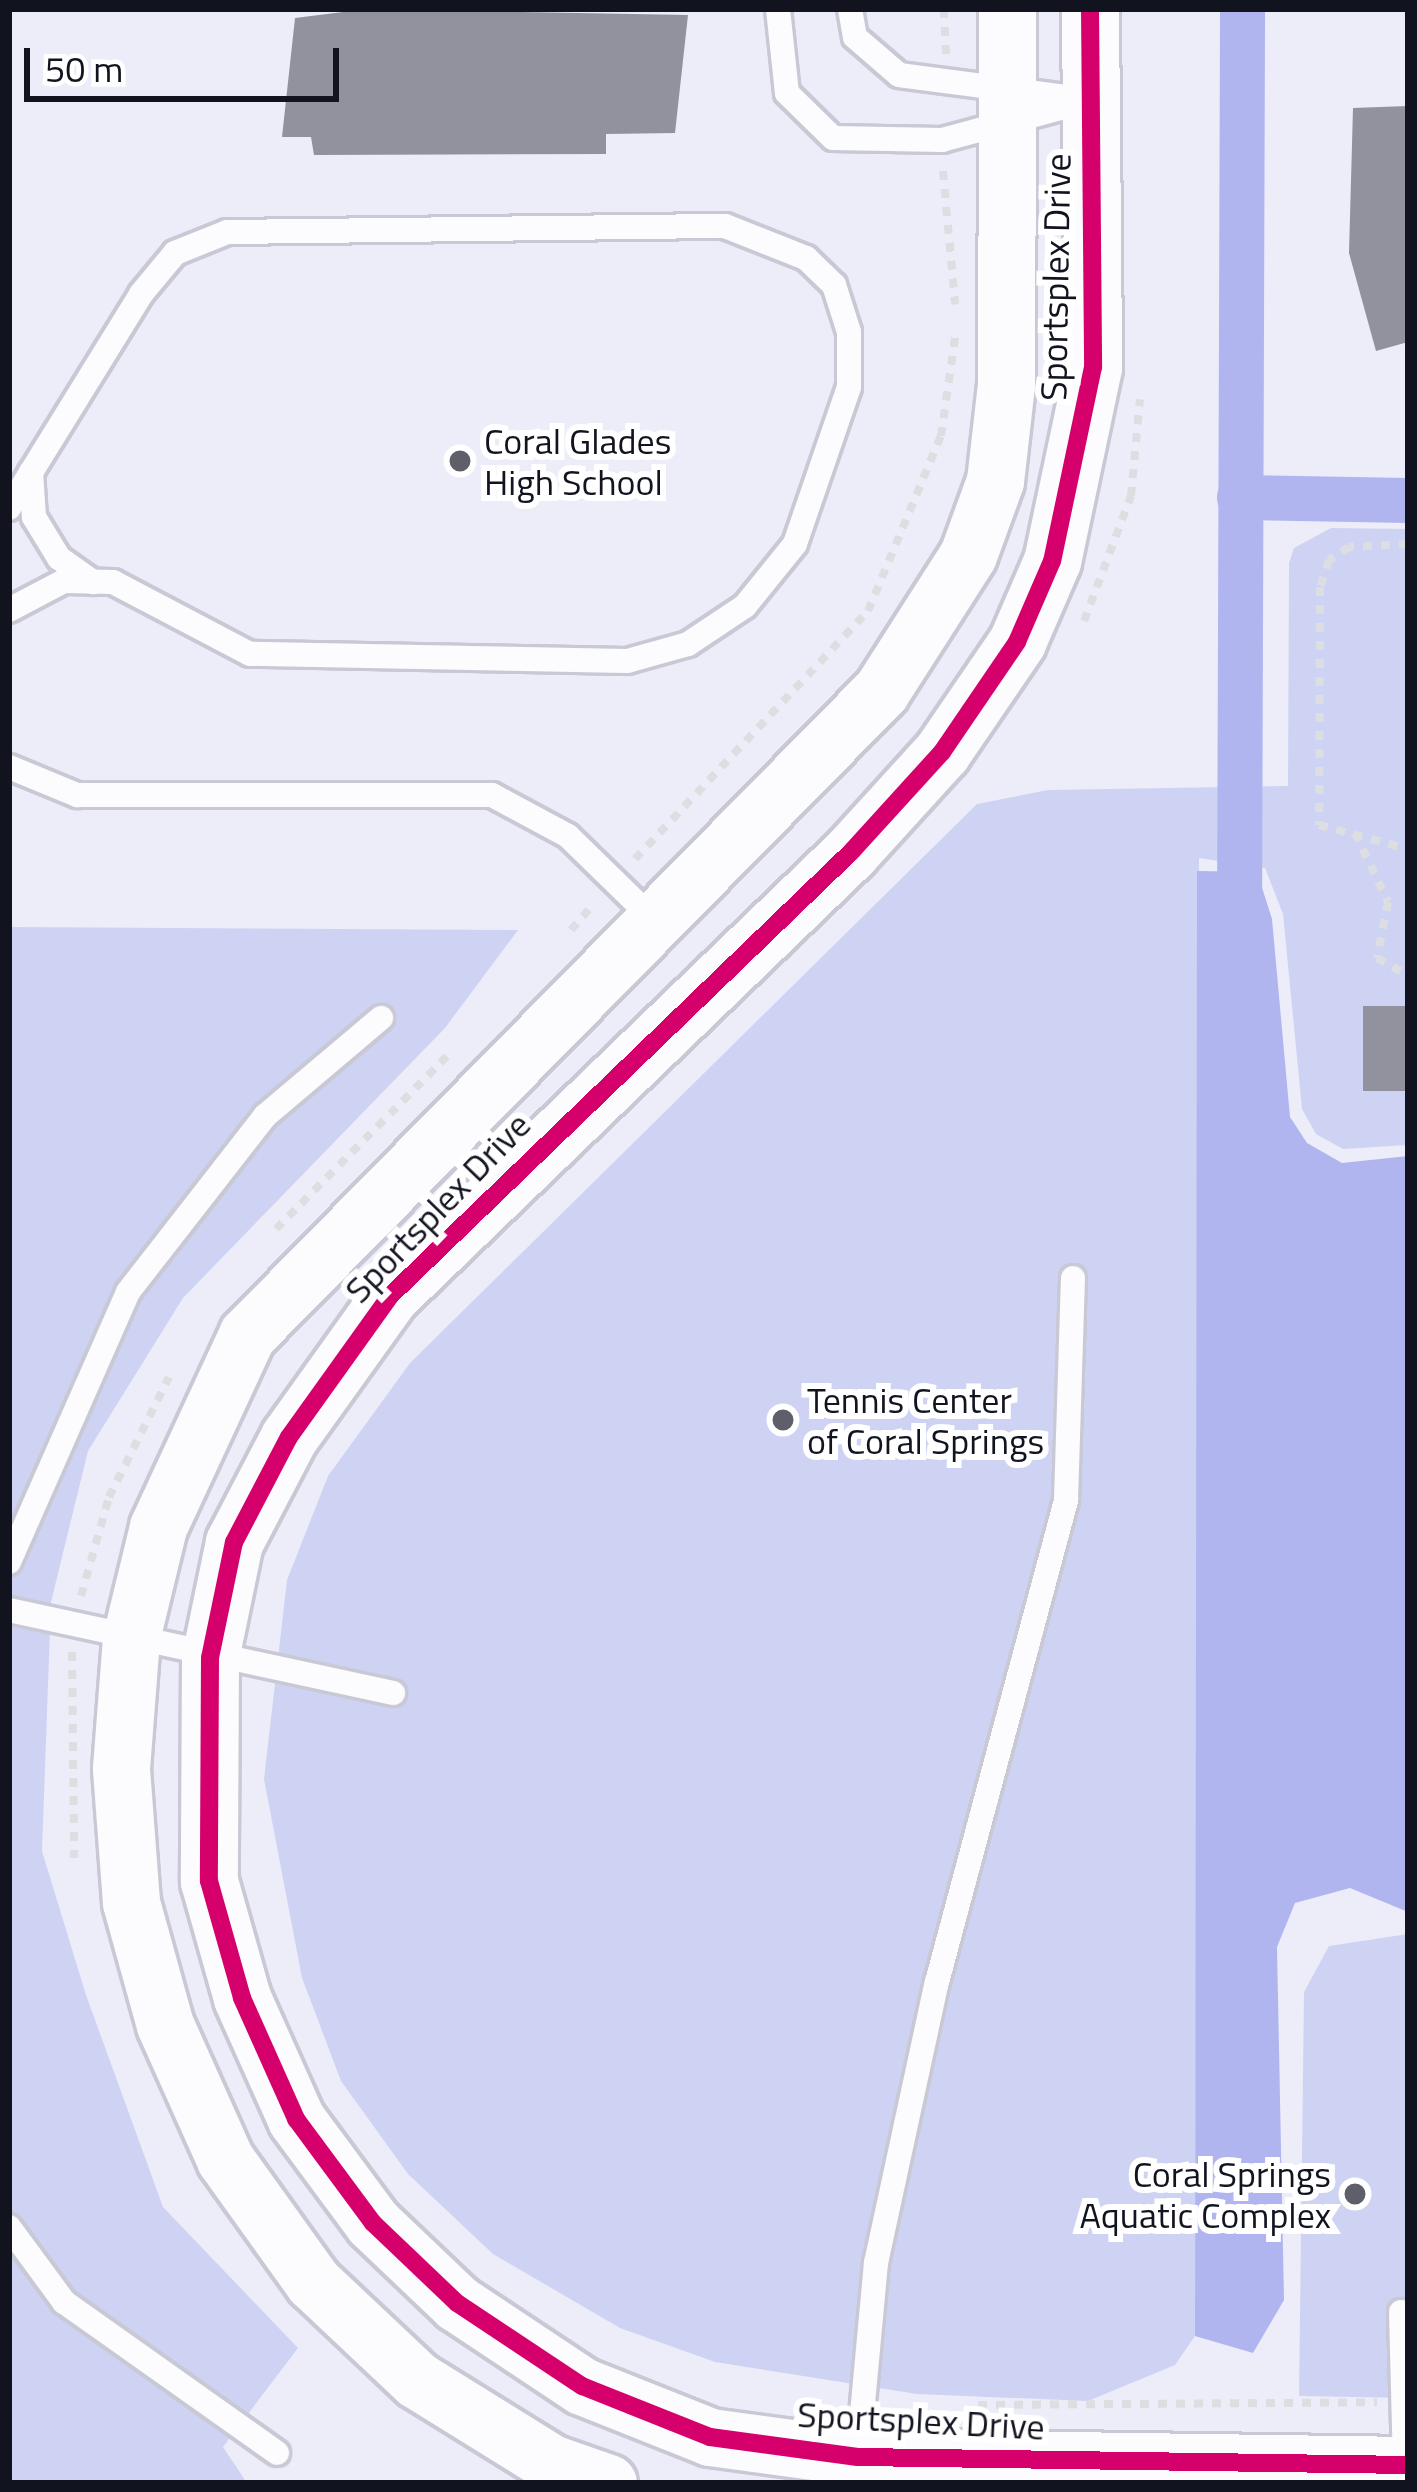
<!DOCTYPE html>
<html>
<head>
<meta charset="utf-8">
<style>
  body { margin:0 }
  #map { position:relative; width:1417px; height:2492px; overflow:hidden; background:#ecedf9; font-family:"Titillium Web",sans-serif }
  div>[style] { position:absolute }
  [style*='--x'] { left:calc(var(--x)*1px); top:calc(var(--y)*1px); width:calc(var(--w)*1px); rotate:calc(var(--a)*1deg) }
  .green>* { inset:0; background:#cfd3f3 }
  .water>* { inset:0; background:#b0b5ef }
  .canal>* { height:45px; margin:-22.5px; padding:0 22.5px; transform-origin:22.5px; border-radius:22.5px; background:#b0b5ef }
  .building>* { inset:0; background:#91929d; transform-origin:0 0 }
  .path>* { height:8px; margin-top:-4px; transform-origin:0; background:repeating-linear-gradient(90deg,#dddee1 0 9px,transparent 0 18px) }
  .roads { filter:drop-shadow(3px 0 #c8c9d5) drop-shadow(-3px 0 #c8c9d5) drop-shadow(0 3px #c8c9d5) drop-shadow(0 -3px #c8c9d5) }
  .service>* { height:24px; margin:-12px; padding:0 12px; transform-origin:12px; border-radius:12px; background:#fcfcfe }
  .tertiary>* { height:57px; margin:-28.5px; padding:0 28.5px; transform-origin:28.5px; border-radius:28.5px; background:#fcfcfe }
  .cycleway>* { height:18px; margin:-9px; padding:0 9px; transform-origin:9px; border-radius:9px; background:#d6006c }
  .dots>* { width:33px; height:33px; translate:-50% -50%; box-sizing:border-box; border:6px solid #fff; border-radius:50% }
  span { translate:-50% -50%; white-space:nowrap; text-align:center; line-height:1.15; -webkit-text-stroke:12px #fff; paint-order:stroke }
  .street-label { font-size:36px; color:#11131f }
  .poi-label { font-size:36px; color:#11131f }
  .left { translate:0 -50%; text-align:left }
  .right { translate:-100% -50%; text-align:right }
  .frame { position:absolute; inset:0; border:12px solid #11131f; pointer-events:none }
  .scale { position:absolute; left:24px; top:48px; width:315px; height:54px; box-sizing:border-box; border:6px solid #11131f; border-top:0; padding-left:15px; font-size:36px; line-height:42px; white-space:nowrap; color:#11131f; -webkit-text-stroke:9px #fff; paint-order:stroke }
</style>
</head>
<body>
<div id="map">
  <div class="green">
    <i style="clip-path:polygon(1331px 528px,1408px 529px,1408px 1145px,1343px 1149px,1316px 1134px,1302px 1109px,1283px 914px,1265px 868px,1199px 858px,1195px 2336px,1175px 2365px,1088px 2401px,917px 2394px,715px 2362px,620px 2328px,493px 2254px,408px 2174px,341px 2081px,302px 1978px,264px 1779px,287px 1580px,328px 1476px,410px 1363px,977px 804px,1048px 790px,1288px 786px,1289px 563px,1294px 548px)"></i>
    <i style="clip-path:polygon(9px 927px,518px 930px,445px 1028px,183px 1298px,88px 1451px,51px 1602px,42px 1851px,86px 1995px,163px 2207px,298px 2348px,223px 2447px,247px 2483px,9px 2483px)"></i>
    <i style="clip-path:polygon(1408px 1934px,1408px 2398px,1299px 2396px,1304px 1992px,1329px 1946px)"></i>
  </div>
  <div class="water">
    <i style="clip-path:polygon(1197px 871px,1257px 872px,1272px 919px,1290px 1117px,1307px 1143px,1342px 1163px,1408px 1156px,1408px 1912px,1350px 1888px,1295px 1903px,1277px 1947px,1284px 2300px,1253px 2353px,1195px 2336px)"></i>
  </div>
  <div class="canal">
    <i style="--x:1239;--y:497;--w:169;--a:1"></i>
    <i style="--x:1239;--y:930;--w:921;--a:-89.81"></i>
  </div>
  <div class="building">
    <i style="clip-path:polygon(367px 9px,688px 15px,675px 133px,606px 134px,606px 154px,314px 155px,311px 137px,282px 137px,295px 18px)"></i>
    <i style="clip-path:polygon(1408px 106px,1408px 342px,1376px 351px,1349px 253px,1353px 108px)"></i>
    <i style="left:1363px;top:1006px;width:45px;height:85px"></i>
  </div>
  <div class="path">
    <i style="--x:944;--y:9;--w:45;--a:87.5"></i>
    <i style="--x:943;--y:171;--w:134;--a:84.8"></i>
    <i style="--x:1408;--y:544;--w:59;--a:177.1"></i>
    <i style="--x:1349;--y:547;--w:24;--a:147"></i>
    <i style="--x:1329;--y:560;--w:28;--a:108"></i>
    <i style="--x:1320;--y:587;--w:238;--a:90.2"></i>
    <i style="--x:1319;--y:825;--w:92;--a:15.1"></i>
    <i style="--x:1084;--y:621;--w:134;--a:-69.4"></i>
    <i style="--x:1131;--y:496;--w:97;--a:-84.7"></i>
    <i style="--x:1355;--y:833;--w:76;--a:64.4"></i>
    <i style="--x:1388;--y:902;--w:57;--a:101.1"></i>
    <i style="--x:1377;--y:958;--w:35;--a:29"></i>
    <i style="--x:635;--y:859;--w:340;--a:-46.8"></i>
    <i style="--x:868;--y:611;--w:190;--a:-67.4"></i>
    <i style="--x:941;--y:436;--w:107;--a:-81.9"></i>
    <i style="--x:571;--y:930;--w:33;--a:-49"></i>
    <i style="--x:276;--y:1229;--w:249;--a:-45.3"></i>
    <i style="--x:81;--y:1596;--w:103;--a:-74.2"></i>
    <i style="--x:109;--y:1497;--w:134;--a:-63.4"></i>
    <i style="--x:72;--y:1652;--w:206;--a:89.4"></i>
    <i style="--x:978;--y:2405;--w:399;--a:-0.4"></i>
  </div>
  <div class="roads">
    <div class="service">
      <i style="--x:778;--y:9;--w:84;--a:83.9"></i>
      <i style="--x:787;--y:93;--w:64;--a:44.4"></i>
      <i style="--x:833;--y:138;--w:109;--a:1.1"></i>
      <i style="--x:942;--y:140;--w:153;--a:-15.1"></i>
      <i style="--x:850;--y:9;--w:28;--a:80"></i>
      <i style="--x:855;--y:37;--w:58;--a:40.8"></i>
      <i style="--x:899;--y:75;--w:185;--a:7.5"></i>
      <i style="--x:31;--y:472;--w:45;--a:86.2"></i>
      <i style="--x:34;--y:517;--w:48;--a:58.6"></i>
      <i style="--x:59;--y:558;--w:42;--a:35.2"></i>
      <i style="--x:9;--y:508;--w:251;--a:-58.3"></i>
      <i style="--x:141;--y:294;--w:53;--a:-50.3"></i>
      <i style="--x:175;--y:253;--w:56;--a:-22"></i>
      <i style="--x:227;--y:232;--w:498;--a:-0.7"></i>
      <i style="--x:725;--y:226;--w:87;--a:21.6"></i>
      <i style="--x:806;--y:258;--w:39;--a:44"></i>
      <i style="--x:834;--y:285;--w:49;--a:72.3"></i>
      <i style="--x:849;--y:332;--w:55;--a:90"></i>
      <i style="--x:849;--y:387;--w:166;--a:109"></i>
      <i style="--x:795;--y:544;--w:80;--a:128.9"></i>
      <i style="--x:745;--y:606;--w:69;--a:146.3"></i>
      <i style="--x:688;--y:644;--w:63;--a:164.4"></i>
      <i style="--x:627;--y:661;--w:377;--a:-178.9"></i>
      <i style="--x:250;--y:654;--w:155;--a:-152.3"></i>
      <i style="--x:113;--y:582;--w:49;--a:-178.8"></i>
      <i style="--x:64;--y:581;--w:62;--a:152.2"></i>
      <i style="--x:9;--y:767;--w:74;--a:22.4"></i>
      <i style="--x:77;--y:795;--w:415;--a:0"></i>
      <i style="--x:492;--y:795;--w:86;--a:28.3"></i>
      <i style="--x:568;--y:836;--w:122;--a:44.3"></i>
      <i style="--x:9;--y:1562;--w:295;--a:-66.2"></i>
      <i style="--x:128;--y:1292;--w:223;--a:-52.1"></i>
      <i style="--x:265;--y:1116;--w:152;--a:-40.2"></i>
      <i style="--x:9;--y:1610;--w:393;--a:12.2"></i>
      <i style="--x:9;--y:2227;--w:93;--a:53.7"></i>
      <i style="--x:64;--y:2302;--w:261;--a:35.3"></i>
      <i style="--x:1401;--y:2312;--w:153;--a:88.5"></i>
      <i style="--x:858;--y:2457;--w:195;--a:-84.7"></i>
      <i style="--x:876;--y:2263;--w:288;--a:-77.8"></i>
      <i style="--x:937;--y:1982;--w:499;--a:-75"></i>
      <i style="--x:1066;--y:1500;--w:222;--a:-88.2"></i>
    </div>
    <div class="tertiary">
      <i style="--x:1090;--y:9;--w:358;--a:89.5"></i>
      <i style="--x:1093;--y:367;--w:198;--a:101.9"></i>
      <i style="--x:1052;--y:561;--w:88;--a:113.4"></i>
      <i style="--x:1017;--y:642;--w:133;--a:124.3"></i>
      <i style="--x:942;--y:752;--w:135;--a:132.3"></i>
      <i style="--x:851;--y:852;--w:640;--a:136.08"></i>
      <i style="--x:390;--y:1296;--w:173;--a:125.6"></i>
      <i style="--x:289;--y:1437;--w:119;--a:117.6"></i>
      <i style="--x:234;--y:1542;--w:118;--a:101.7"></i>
      <i style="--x:210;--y:1658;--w:223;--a:90.3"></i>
      <i style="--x:209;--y:1881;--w:122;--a:74.2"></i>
      <i style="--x:242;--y:1998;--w:133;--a:65.9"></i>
      <i style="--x:296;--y:2119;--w:129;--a:53.5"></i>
      <i style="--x:373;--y:2223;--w:116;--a:43.6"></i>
      <i style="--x:457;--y:2303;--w:150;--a:33.6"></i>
      <i style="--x:582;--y:2386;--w:138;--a:21.7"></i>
      <i style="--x:710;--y:2437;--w:149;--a:7.7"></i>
      <i style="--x:858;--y:2457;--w:550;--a:0.83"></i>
      <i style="--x:608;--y:2483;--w:60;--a:-160.7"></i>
      <i style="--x:551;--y:2463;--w:158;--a:-148.2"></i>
      <i style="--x:417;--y:2380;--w:143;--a:-136.7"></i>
      <i style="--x:313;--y:2282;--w:151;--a:-125.6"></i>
      <i style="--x:225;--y:2159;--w:147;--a:-114.1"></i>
      <i style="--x:165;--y:2025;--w:128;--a:-105.5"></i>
      <i style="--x:131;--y:1902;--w:134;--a:-94.3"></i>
      <i style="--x:121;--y:1768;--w:130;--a:-85.6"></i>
      <i style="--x:131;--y:1638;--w:114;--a:-76.3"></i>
      <i style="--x:158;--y:1527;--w:212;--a:-65.1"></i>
      <i style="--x:247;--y:1335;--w:904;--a:-45.45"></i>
      <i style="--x:881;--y:691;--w:161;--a:-57.4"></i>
      <i style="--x:968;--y:555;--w:79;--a:-70"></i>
      <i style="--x:995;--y:481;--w:97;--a:-83.5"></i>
      <i style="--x:1006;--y:385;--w:376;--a:-89.8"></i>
    </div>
  </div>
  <div class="cycleway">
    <i style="--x:1090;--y:9;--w:358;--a:89.5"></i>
    <i style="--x:1093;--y:367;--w:198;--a:101.9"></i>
    <i style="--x:1052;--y:561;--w:88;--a:113.4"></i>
    <i style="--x:1017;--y:642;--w:133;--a:124.3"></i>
    <i style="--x:942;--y:752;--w:135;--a:132.3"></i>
    <i style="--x:851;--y:852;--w:640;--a:136.08"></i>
    <i style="--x:390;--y:1296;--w:173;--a:125.6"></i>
    <i style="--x:289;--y:1437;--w:119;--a:117.6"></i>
    <i style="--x:234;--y:1542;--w:118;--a:101.7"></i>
    <i style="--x:210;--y:1658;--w:223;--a:90.3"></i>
    <i style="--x:209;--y:1881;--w:122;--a:74.2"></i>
    <i style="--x:242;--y:1998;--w:133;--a:65.9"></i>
    <i style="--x:296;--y:2119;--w:129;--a:53.5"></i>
    <i style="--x:373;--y:2223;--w:116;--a:43.6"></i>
    <i style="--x:457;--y:2303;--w:150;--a:33.6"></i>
    <i style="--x:582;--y:2386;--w:138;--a:21.7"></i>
    <i style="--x:710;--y:2437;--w:149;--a:7.7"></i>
    <i style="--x:858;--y:2457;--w:550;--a:0.83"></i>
  </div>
  <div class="dots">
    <i style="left:460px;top:461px;background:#5e5f6b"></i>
    <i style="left:783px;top:1420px;background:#5e5f6b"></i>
    <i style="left:1355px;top:2194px;background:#5e5f6b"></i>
  </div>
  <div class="street-label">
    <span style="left:1055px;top:277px;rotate:-89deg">Sportsplex Drive</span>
    <span style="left:437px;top:1207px;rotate:-46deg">Sportsplex Drive</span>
    <span style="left:921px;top:2420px;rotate:3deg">Sportsplex Drive</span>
  </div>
  <div class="poi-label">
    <span class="left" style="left:484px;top:461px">Coral Glades<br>High School</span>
    <span class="left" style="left:807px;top:1420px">Tennis Center<br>of Coral Springs</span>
    <span class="right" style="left:1331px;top:2194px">Coral Springs<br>Aquatic Complex</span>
  </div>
  <div class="frame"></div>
  <div class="scale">50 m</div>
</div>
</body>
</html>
